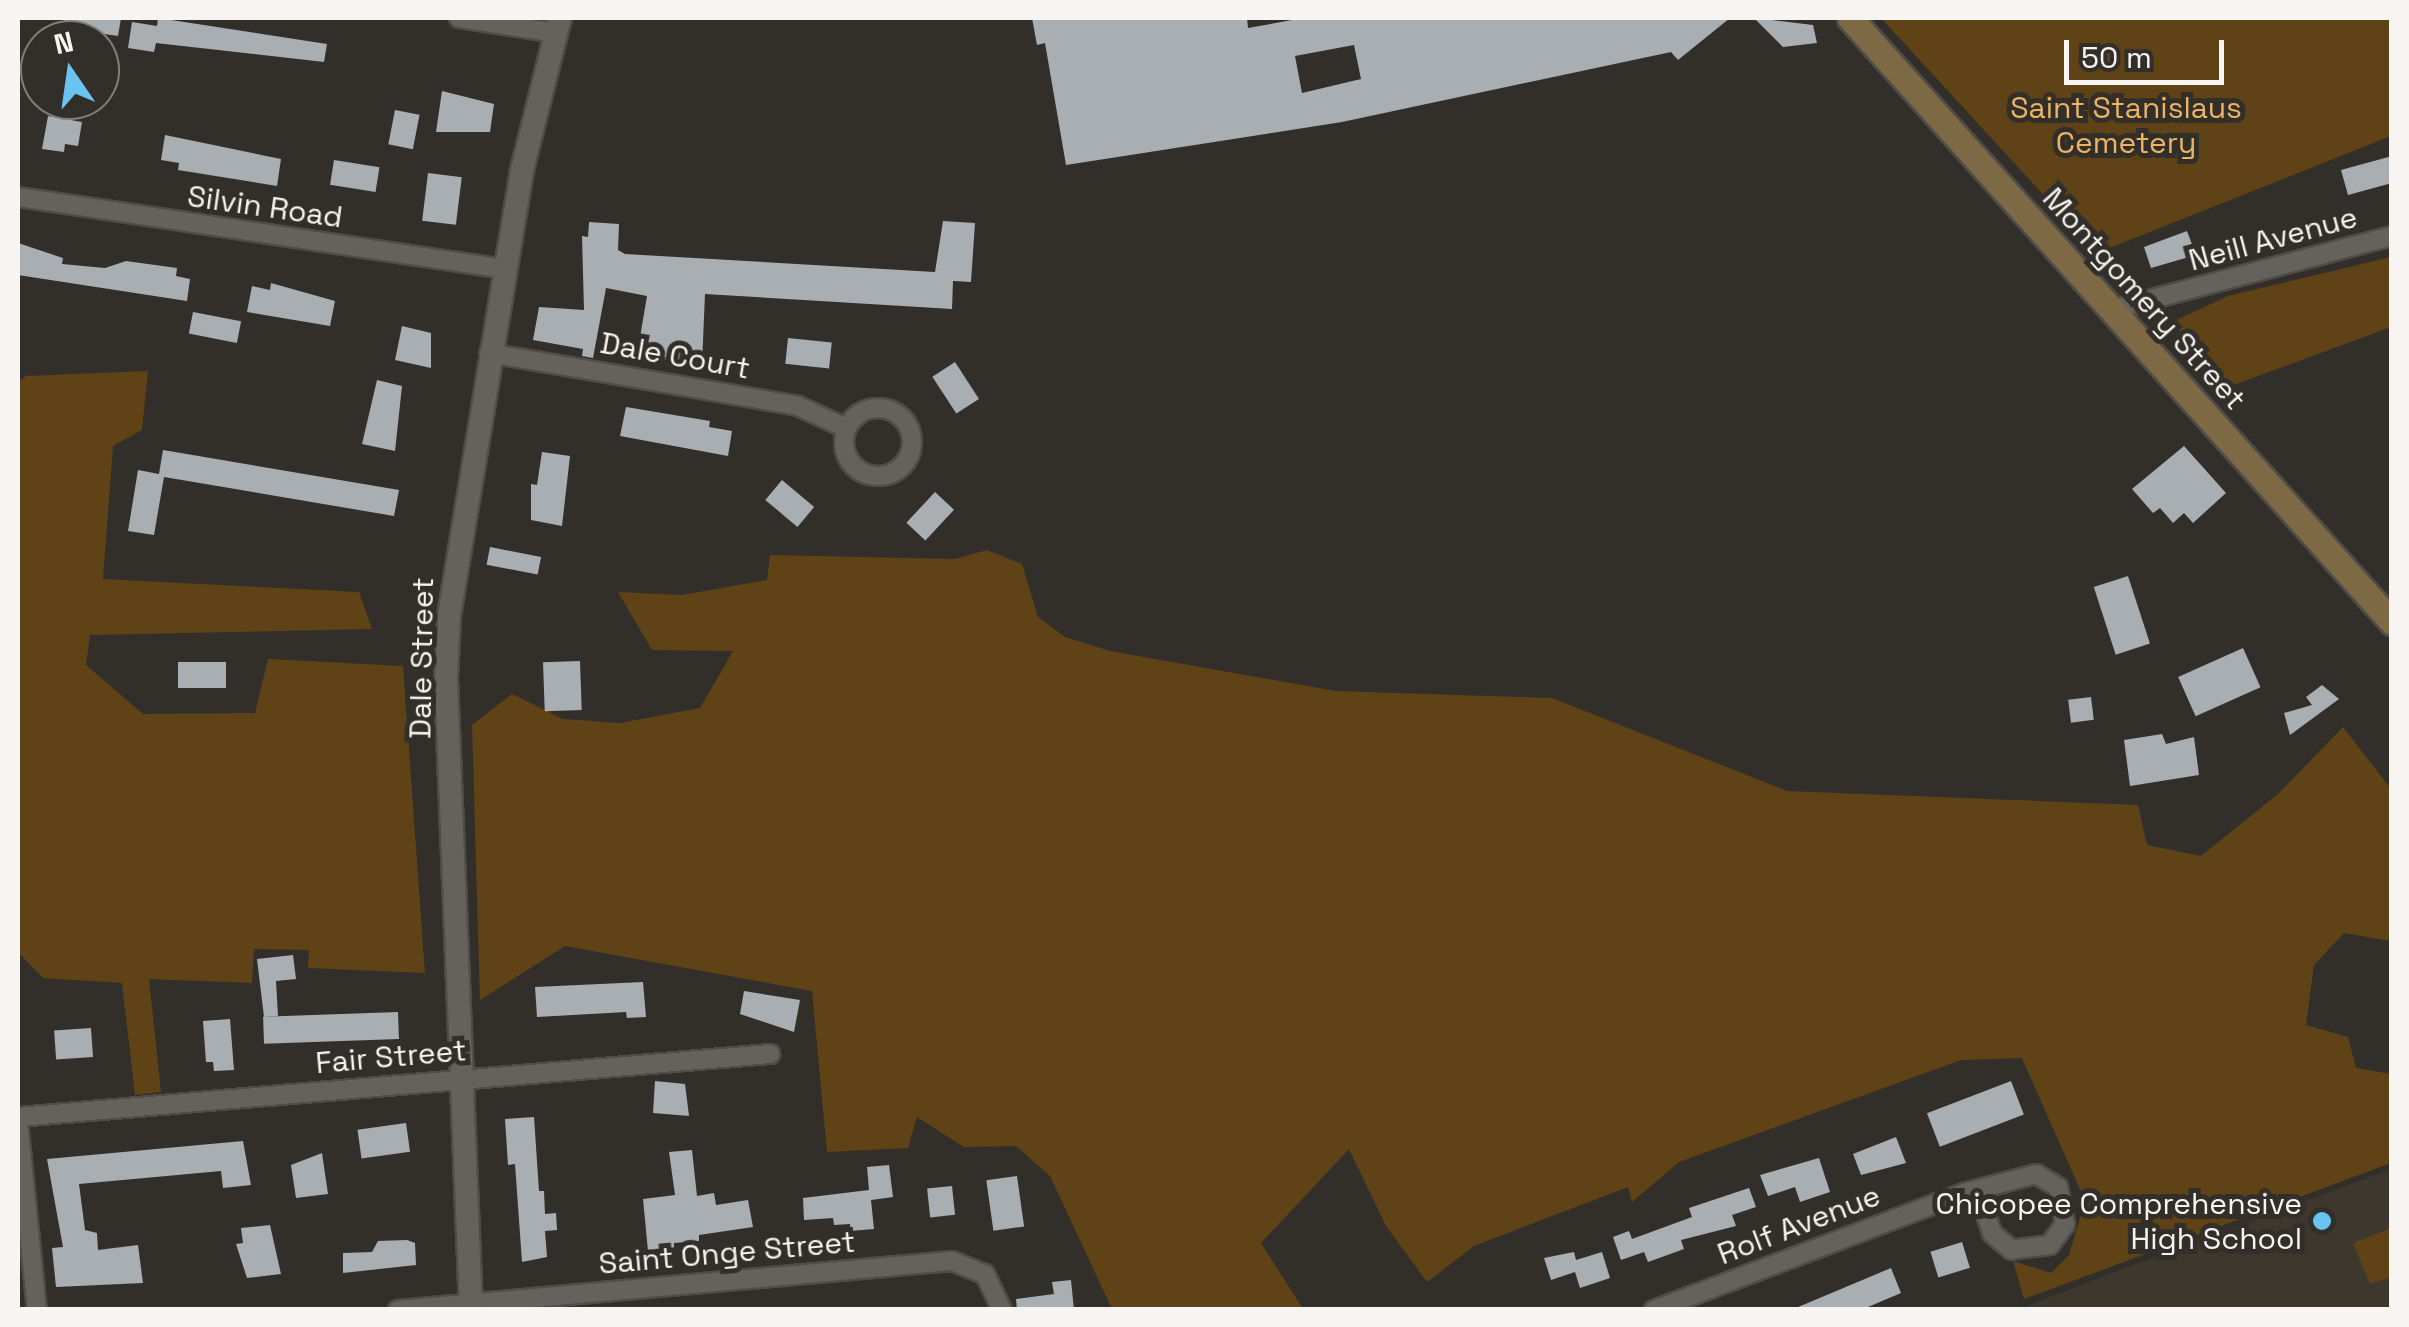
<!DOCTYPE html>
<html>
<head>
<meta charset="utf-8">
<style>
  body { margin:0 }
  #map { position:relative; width:2409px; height:1327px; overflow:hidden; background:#322f2b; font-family:"Space Grotesk",sans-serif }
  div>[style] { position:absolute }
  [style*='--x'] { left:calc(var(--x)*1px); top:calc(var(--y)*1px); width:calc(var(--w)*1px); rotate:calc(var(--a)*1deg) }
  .built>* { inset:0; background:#3e372e }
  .green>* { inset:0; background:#5f4316 }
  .building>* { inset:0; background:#a8aeb2; transform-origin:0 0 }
  .roads { filter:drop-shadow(2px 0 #4f4c49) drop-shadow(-2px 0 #4f4c49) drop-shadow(0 2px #4f4c49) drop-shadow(0 -2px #4f4c49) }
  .minor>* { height:18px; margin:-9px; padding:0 9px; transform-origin:9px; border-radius:9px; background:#65615d }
  .minor>.ring { margin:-9px; padding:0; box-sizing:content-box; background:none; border:18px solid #65615d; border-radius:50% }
  .tertiary>* { height:22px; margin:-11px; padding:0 11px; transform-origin:11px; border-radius:11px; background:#65615d }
  .secondary>* { height:25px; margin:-12.5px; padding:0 12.5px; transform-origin:12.5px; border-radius:12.5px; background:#7d6944 }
  .dots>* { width:28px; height:28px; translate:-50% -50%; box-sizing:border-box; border:5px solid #322f2b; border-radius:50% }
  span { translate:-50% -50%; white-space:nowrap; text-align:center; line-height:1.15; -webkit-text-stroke:10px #322f2b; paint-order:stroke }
  .park-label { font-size:30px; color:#eab462 }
  .street-label { font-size:30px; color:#f7f4f2 }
  .poi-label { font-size:30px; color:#f7f4f2 }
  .right { translate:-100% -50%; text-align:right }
  .frame { position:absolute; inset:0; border:20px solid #f7f4f2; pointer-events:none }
  .north { position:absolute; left:20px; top:20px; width:100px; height:100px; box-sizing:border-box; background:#322f2b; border:2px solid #817e7b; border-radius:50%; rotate:347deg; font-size:28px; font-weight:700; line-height:40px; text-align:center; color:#f7f4f2 }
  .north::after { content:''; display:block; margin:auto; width:35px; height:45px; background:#6ac3f1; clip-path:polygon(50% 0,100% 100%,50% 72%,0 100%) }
  .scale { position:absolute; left:2064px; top:40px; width:160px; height:45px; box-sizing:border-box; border:5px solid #f7f4f2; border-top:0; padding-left:12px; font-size:30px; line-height:35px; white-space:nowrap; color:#f7f4f2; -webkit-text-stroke:8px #322f2b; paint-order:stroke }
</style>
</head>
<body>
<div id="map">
  <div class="built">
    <i style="clip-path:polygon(2391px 1169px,2391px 1309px,2016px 1310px,2120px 1270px)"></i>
  </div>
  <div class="green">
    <i style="clip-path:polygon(1881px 18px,2391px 18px,2391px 136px,2097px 253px)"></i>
    <i style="clip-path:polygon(2391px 257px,2391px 327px,2228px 387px,2172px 322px,2228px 296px)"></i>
    <i style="clip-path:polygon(148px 371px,142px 430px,113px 446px,103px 579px,359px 592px,372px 629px,90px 635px,86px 665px,143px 714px,255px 713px,268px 659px,403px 666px,425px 973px,308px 968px,309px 950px,254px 949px,252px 983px,149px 979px,161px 1092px,135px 1095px,122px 983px,43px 978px,18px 952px,18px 382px,26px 376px)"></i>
    <i style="clip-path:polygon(987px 550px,1022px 564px,1038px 617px,1065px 637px,1110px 651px,1336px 691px,1552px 698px,1787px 791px,2138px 805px,2147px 845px,2201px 856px,2278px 794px,2343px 727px,2391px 789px,2391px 941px,2344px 933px,2314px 965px,2306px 1025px,2348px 1037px,2356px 1068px,2391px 1074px,2391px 1163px,2024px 1299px,2013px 1261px,2051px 1273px,2069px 1255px,2085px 1201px,2022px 1058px,1961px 1060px,1679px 1162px,1632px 1202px,1628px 1187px,1474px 1246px,1427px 1282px,1386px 1226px,1349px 1149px,1261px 1243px,1303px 1309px,1112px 1309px,1050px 1176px,1016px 1146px,964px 1147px,917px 1117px,908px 1148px,827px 1152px,812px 991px,565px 946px,480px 1000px,472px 725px,512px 694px,563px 719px,620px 723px,700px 708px,733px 651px,652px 650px,618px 592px,682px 595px,767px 580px,770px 555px,955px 559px)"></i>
    <i style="clip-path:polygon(2391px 1228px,2391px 1277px,2370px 1284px,2353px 1243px)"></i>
  </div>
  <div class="building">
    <i style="clip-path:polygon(65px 18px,121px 18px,118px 36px,64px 28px)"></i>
    <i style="clip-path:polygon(158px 18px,327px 44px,324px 62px,156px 43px,154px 52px,128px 48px,132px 22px,157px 26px)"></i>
    <i style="clip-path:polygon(evenodd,1032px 18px,1247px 18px,1248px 28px,1303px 18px,1730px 18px,1678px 60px,1671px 52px,1342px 122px,1066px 165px,1045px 43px,1037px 45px,1032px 18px,1354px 45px,1361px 79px,1302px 93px,1295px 56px,1354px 45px)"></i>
    <i style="clip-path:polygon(1754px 18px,1813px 25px,1817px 43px,1783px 47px)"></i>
    <i style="clip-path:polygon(442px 91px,494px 104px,490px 132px,436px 132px)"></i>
    <i style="left:395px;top:110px;width:25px;height:35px;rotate:11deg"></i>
    <i style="clip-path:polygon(48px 116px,82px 122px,78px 146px,65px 144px,64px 152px,42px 149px)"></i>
    <i style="clip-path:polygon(165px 135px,281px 159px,277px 186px,178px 170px,179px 163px,161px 160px)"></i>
    <i style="clip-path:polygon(2392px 156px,2392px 183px,2348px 195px,2341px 170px)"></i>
    <i style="left:334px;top:160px;width:46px;height:25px;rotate:9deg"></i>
    <i style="left:428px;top:173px;width:34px;height:48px;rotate:7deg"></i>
    <i style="clip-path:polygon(943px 221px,975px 223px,971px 282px,953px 281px,952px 309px,705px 294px,702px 365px,637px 355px,647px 296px,606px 288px,593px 358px,582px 356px,583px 349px,533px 340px,539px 307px,584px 310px,582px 236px,588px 237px,589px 222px,619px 224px,618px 250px,625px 254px,935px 272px)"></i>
    <i style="clip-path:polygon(2187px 231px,2196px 255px,2151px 268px,2144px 247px)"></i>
    <i style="clip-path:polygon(18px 243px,63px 258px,62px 264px,105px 268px,126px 261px,177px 268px,176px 276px,190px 279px,187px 301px,18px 275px)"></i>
    <i style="clip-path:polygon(271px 283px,335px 301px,330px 326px,247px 312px,252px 286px,270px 290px)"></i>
    <i style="left:193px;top:312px;width:49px;height:22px;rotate:11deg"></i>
    <i style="clip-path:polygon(402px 326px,431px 333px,431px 368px,395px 360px)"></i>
    <i style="left:788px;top:338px;width:44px;height:26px;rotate:6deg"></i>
    <i style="left:955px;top:362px;width:44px;height:27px;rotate:57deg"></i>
    <i style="clip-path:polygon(377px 380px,402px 386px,395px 451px,362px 444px)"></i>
    <i style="clip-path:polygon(626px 407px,710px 421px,709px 427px,732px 431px,728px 456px,620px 436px)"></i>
    <i style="clip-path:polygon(2184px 446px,2226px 493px,2193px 523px,2184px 513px,2173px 523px,2160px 508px,2153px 513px,2132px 489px)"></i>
    <i style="clip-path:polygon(163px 450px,399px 490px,394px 516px,164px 477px,154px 535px,128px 531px,138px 470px,159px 474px)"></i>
    <i style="clip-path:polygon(542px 452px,570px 456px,562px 526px,531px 520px,531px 484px,537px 485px)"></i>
    <i style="left:782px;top:480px;width:42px;height:26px;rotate:40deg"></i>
    <i style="left:935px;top:492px;width:26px;height:42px;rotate:43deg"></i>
    <i style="left:490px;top:547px;width:52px;height:18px;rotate:11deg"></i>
    <i style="left:2128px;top:576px;width:71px;height:36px;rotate:72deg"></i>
    <i style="left:2243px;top:648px;width:43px;height:71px;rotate:66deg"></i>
    <i style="left:580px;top:661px;width:49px;height:37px;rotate:88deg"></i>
    <i style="left:178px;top:662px;width:48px;height:26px"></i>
    <i style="clip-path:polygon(2322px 685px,2339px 699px,2290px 735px,2284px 713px,2312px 705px,2306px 697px)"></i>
    <i style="left:2091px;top:697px;width:23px;height:23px;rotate:83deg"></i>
    <i style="clip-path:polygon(2162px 734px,2166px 744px,2194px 737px,2199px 775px,2130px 786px,2124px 740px)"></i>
    <i style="clip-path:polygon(293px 955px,296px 979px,276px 981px,278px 1016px,264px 1017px,257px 959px)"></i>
    <i style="clip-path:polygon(643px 982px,646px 1017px,627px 1018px,626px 1012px,537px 1017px,535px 987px)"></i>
    <i style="clip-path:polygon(744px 991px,800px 1000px,794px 1032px,740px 1014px)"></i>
    <i style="left:398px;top:1012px;width:27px;height:135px;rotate:88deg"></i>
    <i style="clip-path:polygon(230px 1019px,234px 1070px,214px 1071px,213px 1062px,206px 1062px,203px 1021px)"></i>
    <i style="left:91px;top:1028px;width:29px;height:37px;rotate:86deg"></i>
    <i style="clip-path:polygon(655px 1081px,685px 1084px,689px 1116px,653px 1113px)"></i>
    <i style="left:2011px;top:1081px;width:36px;height:90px;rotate:69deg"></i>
    <i style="clip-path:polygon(534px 1117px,539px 1191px,544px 1191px,545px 1214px,556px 1213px,557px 1230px,545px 1231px,547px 1257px,522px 1262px,515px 1164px,508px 1165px,505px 1119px)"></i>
    <i style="left:406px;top:1123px;width:29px;height:49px;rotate:82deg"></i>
    <i style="clip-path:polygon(1896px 1137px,1906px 1163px,1861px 1175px,1853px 1154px)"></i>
    <i style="clip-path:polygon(243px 1141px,251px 1185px,223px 1188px,221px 1171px,79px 1184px,85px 1230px,97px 1233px,98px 1250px,138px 1245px,143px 1283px,56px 1287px,52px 1248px,63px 1247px,47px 1159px)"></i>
    <i style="clip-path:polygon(692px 1150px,697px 1196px,714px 1193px,716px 1205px,748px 1200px,753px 1227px,699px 1235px,699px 1241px,674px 1243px,674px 1250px,648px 1251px,643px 1199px,675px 1195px,669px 1152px)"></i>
    <i style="clip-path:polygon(322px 1153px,328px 1194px,296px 1198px,291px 1165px)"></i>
    <i style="clip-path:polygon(1819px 1158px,1830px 1192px,1800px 1202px,1795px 1187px,1768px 1196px,1760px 1175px)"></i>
    <i style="clip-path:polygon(889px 1165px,893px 1197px,871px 1200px,874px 1229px,850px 1231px,850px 1224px,834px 1225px,833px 1218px,804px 1220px,803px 1198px,869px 1190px,867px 1167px)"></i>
    <i style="left:1017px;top:1176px;width:51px;height:31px;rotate:82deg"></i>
    <i style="left:952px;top:1186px;width:29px;height:25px;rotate:84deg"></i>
    <i style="clip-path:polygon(1749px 1188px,1756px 1207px,1732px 1215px,1736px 1226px,1681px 1240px,1684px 1249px,1648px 1262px,1644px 1252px,1621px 1260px,1613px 1237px,1629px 1231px,1632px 1239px,1692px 1217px,1689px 1208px)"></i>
    <i style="clip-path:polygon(270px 1225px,281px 1274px,247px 1278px,236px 1244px,243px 1243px,241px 1228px)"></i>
    <i style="clip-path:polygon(407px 1240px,415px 1243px,416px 1265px,343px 1273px,343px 1253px,372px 1252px,378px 1241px)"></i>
    <i style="left:1962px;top:1242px;width:27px;height:33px;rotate:73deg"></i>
    <i style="clip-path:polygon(1574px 1252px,1576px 1260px,1602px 1252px,1610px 1278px,1580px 1288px,1575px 1272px,1551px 1280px,1544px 1258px)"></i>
    <i style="clip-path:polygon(1891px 1268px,1901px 1293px,1861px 1310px,1791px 1310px)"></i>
    <i style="clip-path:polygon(1071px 1280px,1074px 1310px,1017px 1310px,1016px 1299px,1054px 1294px,1052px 1282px)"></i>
  </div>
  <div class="roads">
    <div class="minor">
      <i style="--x:459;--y:18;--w:98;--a:8.8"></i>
      <i style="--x:18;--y:197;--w:491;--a:8.4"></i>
      <i style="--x:2110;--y:310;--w:292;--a:-14.7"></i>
      <i style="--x:489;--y:353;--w:314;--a:9.7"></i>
      <i style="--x:798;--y:406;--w:53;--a:24.6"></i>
      <i class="ring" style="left:844px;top:408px;width:50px;height:50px"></i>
      <i style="--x:18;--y:1117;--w:755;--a:-4.79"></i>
      <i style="--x:18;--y:1121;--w:190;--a:84.3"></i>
      <i style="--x:2036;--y:1174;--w:26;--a:31"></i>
      <i style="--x:2058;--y:1187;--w:38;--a:79"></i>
      <i style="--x:2065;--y:1224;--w:26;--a:126"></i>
      <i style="--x:2050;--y:1245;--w:38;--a:173"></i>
      <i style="--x:2012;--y:1250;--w:26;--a:-140"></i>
      <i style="--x:1992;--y:1233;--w:35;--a:-108"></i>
      <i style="--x:1981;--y:1200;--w:18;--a:-158"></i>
      <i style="--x:1964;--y:1193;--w:74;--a:-14.8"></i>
      <i style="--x:398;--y:1310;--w:556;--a:-5.05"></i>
      <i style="--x:952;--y:1261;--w:35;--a:22"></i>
      <i style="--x:985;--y:1274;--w:40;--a:65"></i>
      <i style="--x:1654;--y:1310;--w:331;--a:-20.7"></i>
    </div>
    <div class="tertiary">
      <i style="--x:471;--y:1310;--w:632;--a:-92.27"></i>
      <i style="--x:446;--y:678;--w:62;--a:-87.2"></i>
      <i style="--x:449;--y:616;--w:452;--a:-80.7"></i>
      <i style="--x:522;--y:170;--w:157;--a:-76"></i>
    </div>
    <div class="secondary">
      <i style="--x:1850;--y:18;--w:812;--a:48.1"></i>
    </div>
  </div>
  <div class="dots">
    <i style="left:2322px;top:1221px;background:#6ac3f1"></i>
  </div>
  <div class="park-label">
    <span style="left:2126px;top:125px">Saint Stanislaus<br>Cemetery</span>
  </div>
  <div class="street-label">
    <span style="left:265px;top:207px;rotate:8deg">Silvin Road</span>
    <span style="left:2273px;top:239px;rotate:-15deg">Neill Avenue</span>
    <span style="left:2144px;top:299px;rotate:48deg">Montgomery Street</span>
    <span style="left:675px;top:356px;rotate:10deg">Dale Court</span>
    <span style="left:422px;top:658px;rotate:-89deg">Dale Street</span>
    <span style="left:391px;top:1057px;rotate:-5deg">Fair Street</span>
    <span style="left:1799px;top:1225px;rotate:-21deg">Rolf Avenue</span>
    <span style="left:727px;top:1253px;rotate:-5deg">Saint Onge Street</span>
  </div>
  <div class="poi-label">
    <span class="right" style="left:2302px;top:1221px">Chicopee Comprehensive<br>High School</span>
  </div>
  <div class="frame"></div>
  <div class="north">N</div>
  <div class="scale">50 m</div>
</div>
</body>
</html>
